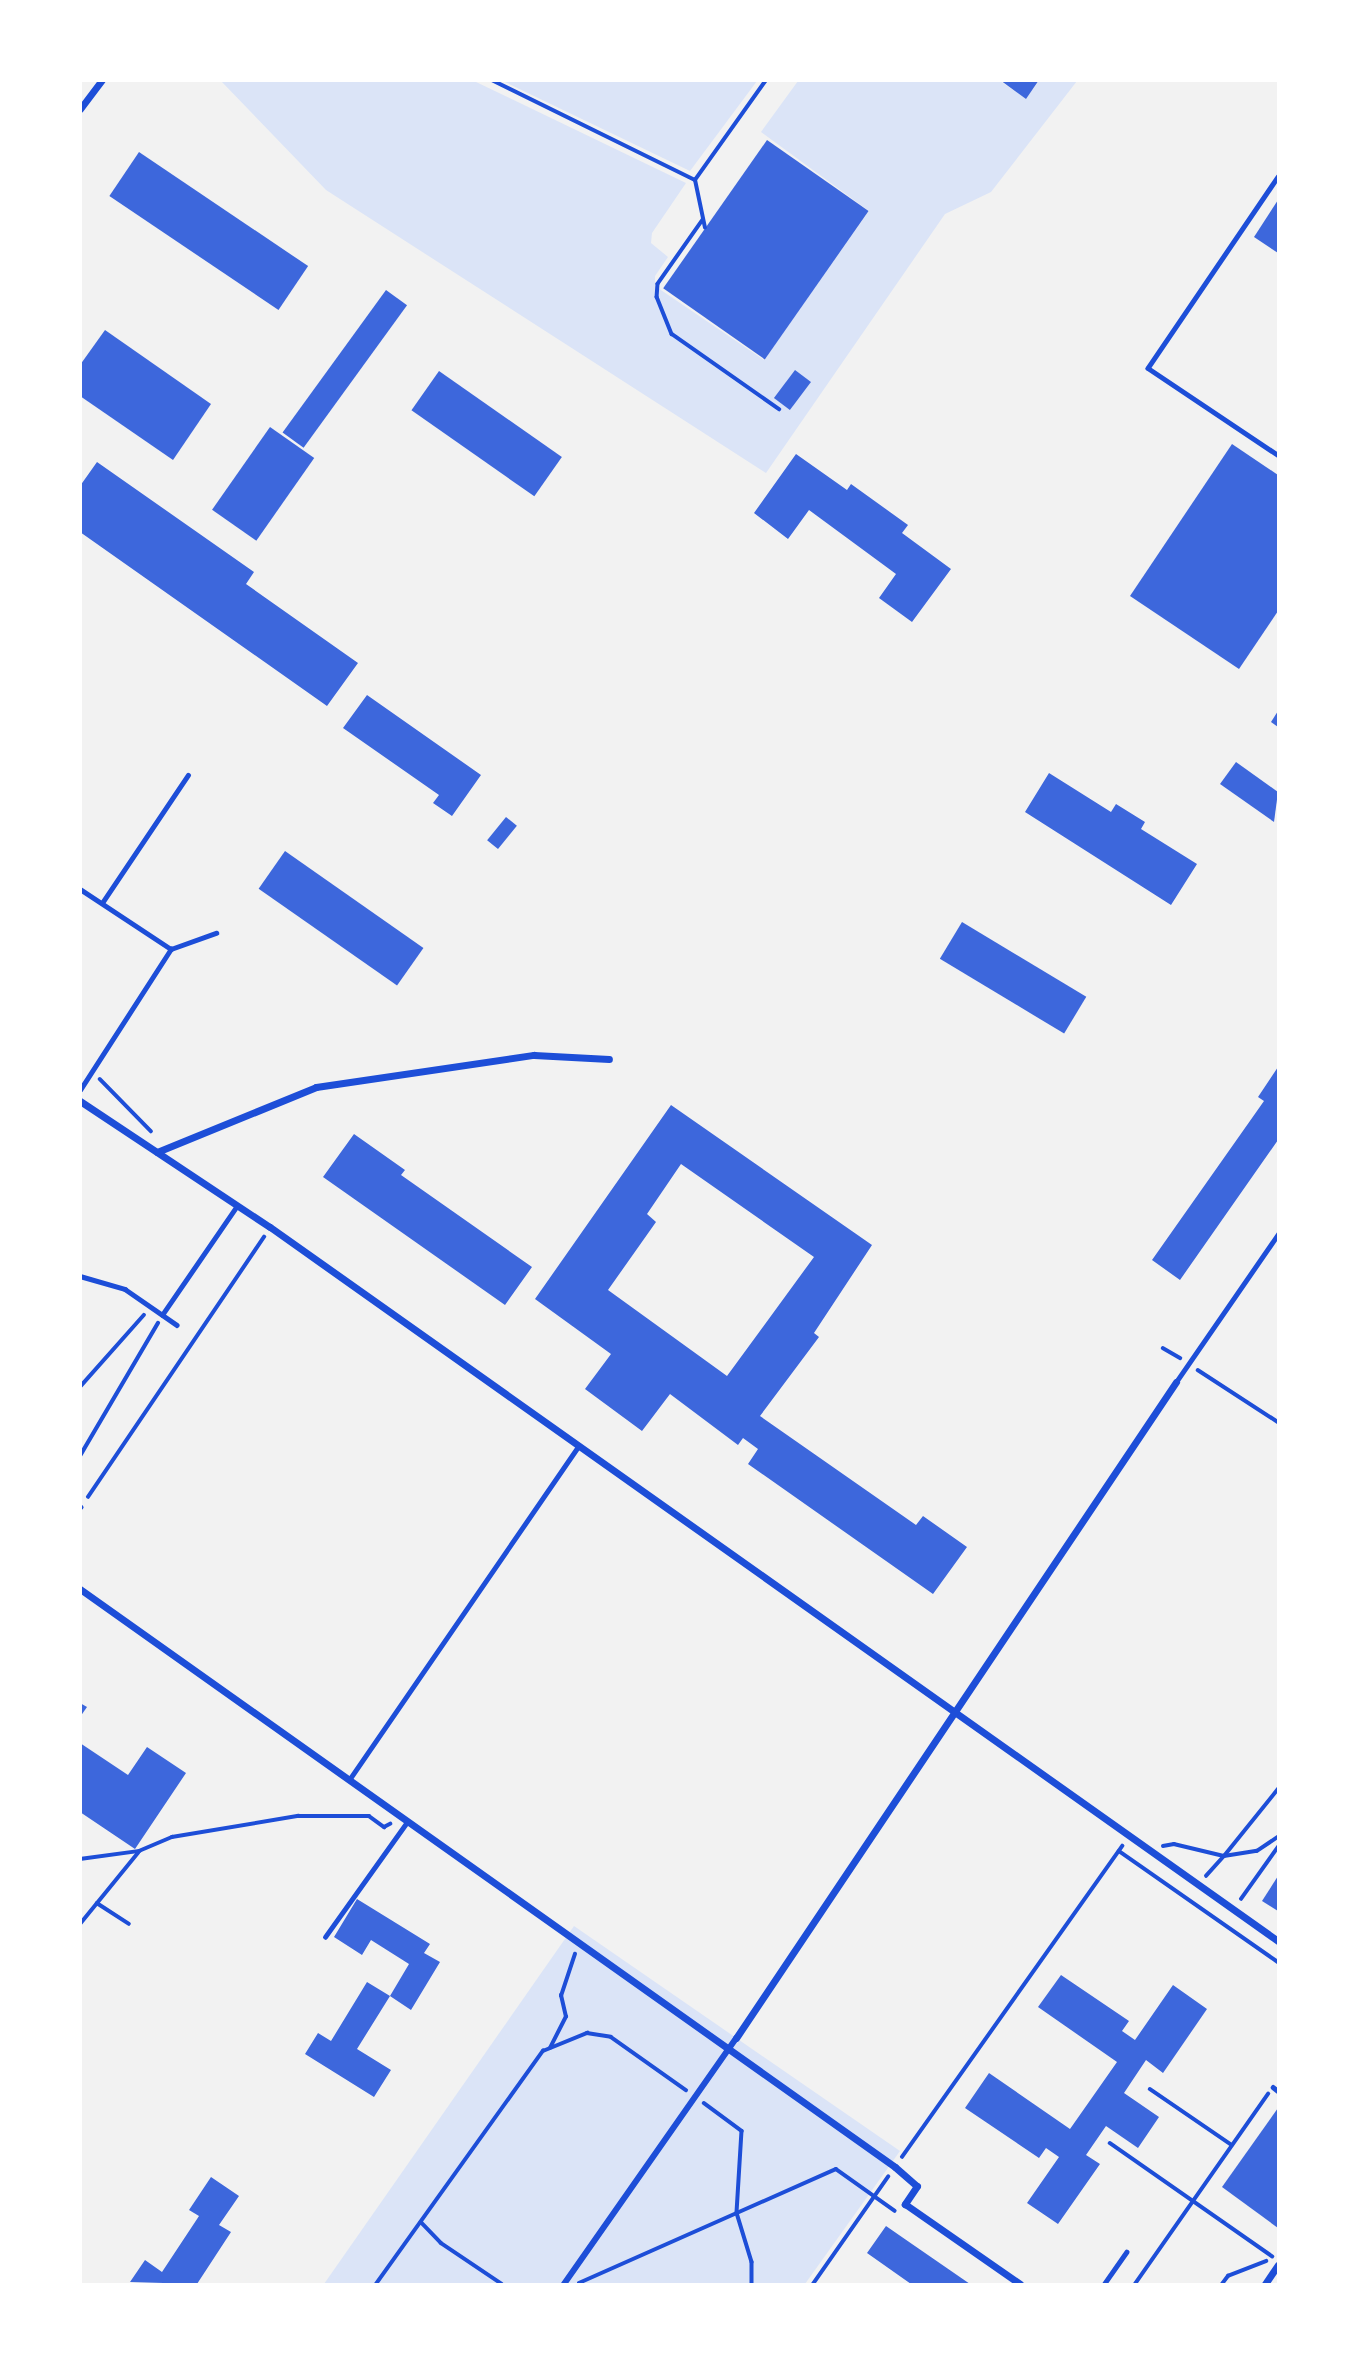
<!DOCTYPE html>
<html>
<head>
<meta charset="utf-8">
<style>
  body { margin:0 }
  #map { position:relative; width:1359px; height:2365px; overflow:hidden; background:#f2f2f2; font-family:"DM Sans",sans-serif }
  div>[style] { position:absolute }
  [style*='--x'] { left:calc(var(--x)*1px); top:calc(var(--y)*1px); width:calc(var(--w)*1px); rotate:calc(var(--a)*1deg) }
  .green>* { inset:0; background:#dbe4f7 }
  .building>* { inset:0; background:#3d67dc; transform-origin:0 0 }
  .path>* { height:3.5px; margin:-1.75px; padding:0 1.75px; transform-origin:1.75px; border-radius:1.75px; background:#1d4ed8 }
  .service>* { height:4.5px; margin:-2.25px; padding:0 2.25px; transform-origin:2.25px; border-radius:2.25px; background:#1d4ed8 }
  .pedestrian>* { height:6px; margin:-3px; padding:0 3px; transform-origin:3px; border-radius:3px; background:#1d4ed8 }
  .minor>* { height:7px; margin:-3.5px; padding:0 3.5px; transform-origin:3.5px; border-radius:3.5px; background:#1d4ed8 }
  span { translate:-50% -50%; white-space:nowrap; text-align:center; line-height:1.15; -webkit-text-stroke:5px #fff; paint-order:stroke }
  .frame { position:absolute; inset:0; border:82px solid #fff; pointer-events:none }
</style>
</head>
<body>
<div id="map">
  <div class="green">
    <i style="clip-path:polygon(221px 81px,474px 81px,686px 183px,652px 233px,651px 243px,668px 257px,655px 276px,655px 286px,764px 360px,869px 211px,761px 132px,798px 81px,1000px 81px,1026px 99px,1039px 81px,1077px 81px,991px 192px,945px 214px,766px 473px,326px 190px)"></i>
    <i style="clip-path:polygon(503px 81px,757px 81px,690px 171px)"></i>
    <i style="clip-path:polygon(574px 1926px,900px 2151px,805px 2284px,324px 2284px)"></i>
  </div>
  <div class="building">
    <i style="clip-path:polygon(1000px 80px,1039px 80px,1026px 99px)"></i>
    <i style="left:767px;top:140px;width:124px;height:181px;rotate:35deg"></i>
    <i style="left:139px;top:152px;width:204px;height:53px;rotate:34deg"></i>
    <i style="clip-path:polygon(1278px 200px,1278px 253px,1254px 237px)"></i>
    <i style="left:386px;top:290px;width:26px;height:176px;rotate:36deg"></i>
    <i style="clip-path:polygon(105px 330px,211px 404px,173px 460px,80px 396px,80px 365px)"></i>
    <i style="left:795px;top:370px;width:20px;height:35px;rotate:37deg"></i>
    <i style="left:439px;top:371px;width:150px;height:48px;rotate:35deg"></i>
    <i style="left:270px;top:427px;width:54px;height:101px;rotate:35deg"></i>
    <i style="clip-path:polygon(1232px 444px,1278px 475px,1278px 611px,1239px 669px,1130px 596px)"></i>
    <i style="clip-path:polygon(796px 454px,847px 490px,851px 484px,908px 525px,902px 533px,951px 569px,912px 622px,879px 598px,896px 574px,809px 510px,788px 539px,754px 513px)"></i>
    <i style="clip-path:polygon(97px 462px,254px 572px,246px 584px,358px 663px,327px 706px,80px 532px,80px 486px)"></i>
    <i style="clip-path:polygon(367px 695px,481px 775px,452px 816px,433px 803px,439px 795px,343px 728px)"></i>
    <i style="clip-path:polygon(1278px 711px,1278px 727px,1271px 722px)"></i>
    <i style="clip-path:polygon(1236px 762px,1278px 792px,1274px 822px,1220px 784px)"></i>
    <i style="clip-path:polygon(1049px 773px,1111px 812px,1116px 804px,1145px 822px,1141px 829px,1197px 864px,1171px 905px,1025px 812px)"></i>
    <i style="left:506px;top:817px;width:14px;height:30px;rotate:39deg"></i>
    <i style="left:285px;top:851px;width:169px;height:46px;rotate:35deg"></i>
    <i style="left:962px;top:922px;width:145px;height:43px;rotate:31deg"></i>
    <i style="clip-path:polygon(1278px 1067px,1278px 1140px,1180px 1280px,1152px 1260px,1264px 1101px,1258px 1097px)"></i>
    <i style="clip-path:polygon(evenodd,671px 1105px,872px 1245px,814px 1333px,819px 1337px,760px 1416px,916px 1525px,923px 1516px,967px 1547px,933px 1594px,748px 1464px,758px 1449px,743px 1438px,738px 1445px,670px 1394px,642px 1431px,585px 1389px,611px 1354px,535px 1299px,671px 1105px,681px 1164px,814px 1257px,727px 1376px,608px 1290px,656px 1222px,647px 1214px,681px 1164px)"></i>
    <i style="clip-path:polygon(354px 1134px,405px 1170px,401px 1175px,532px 1267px,505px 1305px,323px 1177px)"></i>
    <i style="clip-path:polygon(80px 1703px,87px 1707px,80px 1717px)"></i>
    <i style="clip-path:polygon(80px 1743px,128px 1775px,147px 1747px,186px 1773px,135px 1849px,80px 1812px)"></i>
    <i style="clip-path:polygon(1278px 1876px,1278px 1911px,1262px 1901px)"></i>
    <i style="clip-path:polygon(357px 1899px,430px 1944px,424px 1953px,440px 1962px,411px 2010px,390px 1996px,409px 1964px,371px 1940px,362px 1955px,334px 1937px)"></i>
    <i style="clip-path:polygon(1061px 1975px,1129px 2021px,1122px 2031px,1135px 2040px,1173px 1985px,1207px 2009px,1163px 2073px,1146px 2060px,1124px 2093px,1159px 2117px,1138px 2148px,1106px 2126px,1086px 2155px,1100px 2164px,1058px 2224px,1027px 2203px,1059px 2157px,1046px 2148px,1039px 2158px,965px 2108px,989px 2073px,1070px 2129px,1117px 2062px,1038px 2007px)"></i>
    <i style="clip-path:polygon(367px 1982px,390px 1996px,357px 2049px,391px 2070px,374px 2097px,305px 2054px,318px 2033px,331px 2041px)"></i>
    <i style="clip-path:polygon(1278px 2108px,1278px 2228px,1222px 2187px)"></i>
    <i style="clip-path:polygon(211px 2177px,239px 2196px,219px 2225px,231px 2232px,197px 2284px,130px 2282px,145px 2260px,162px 2272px,199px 2216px,189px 2210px)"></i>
    <i style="clip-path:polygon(886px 2226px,912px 2244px,970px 2284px,911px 2284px,867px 2253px)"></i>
  </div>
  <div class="path">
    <i style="--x:492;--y:80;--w:226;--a:26.2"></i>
    <i style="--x:703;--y:220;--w:78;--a:125.1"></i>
    <i style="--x:658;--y:284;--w:13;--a:94"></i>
    <i style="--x:657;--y:297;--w:40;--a:68"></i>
    <i style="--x:672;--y:334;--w:131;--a:35"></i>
    <i style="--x:705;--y:228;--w:49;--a:-101.8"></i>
    <i style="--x:695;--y:180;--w:123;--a:-54.6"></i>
    <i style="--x:100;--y:1079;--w:73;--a:45.6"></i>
    <i style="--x:1163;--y:1348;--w:20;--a:30"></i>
    <i style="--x:1198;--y:1370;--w:95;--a:33"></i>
    <i style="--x:80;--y:1387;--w:96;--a:-48.4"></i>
    <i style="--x:80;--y:1456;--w:154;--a:-59.6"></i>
    <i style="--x:88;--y:1497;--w:314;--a:-55.9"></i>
    <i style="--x:1163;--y:1846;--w:11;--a:-10"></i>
    <i style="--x:1174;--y:1844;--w:51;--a:13.5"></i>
    <i style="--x:1224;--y:1856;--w:86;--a:-51.1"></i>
    <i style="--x:1119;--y:1851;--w:194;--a:34.9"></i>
    <i style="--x:80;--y:1859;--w:60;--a:-7.7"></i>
    <i style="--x:139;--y:1851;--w:36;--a:-23"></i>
    <i style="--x:172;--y:1837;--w:128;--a:-9.5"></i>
    <i style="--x:298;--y:1816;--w:71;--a:0"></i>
    <i style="--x:369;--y:1816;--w:19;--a:36"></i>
    <i style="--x:384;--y:1827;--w:7;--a:-27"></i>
    <i style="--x:1206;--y:1876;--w:27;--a:-48"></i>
    <i style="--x:1224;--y:1856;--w:33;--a:-9"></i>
    <i style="--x:1257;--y:1851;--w:25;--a:-34"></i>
    <i style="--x:1241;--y:1899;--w:64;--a:-54.6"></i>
    <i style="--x:97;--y:1903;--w:38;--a:33"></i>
    <i style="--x:80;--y:1924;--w:92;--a:-50.8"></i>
    <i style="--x:550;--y:2048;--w:35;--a:-63"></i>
    <i style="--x:566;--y:2017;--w:22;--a:-103"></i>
    <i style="--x:561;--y:1996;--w:44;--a:-71.6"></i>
    <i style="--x:1150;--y:2089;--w:99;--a:34.3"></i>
    <i style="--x:704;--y:2103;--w:47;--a:36.4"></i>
    <i style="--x:742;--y:2131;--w:82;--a:93.5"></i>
    <i style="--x:737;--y:2213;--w:51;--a:73"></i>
    <i style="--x:752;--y:2262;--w:22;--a:90"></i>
    <i style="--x:1110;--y:2143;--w:198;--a:34.9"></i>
    <i style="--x:902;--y:2157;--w:381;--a:-54.7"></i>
    <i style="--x:421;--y:2222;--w:29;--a:46"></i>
    <i style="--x:441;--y:2243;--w:73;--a:33.9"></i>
    <i style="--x:579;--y:2283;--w:281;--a:-23.9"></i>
    <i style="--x:836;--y:2169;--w:72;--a:35.4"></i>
    <i style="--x:376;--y:2284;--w:287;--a:-54.4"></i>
    <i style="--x:543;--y:2051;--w:48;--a:-22.2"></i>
    <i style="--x:587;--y:2033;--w:24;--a:9"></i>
    <i style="--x:611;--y:2037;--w:92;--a:35.2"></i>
    <i style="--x:813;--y:2284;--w:131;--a:-55"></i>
    <i style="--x:1135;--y:2284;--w:232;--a:-55"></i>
    <i style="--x:1222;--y:2284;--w:10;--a:-53"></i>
    <i style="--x:1228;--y:2276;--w:41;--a:-21.5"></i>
  </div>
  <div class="service">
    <i style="--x:1278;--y:177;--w:231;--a:124.2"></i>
    <i style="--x:1148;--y:368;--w:156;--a:33.8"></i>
    <i style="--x:80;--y:889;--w:109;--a:33.4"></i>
    <i style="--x:102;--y:903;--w:154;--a:-56.1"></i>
    <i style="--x:80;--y:1090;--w:168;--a:-57.2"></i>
    <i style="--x:171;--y:949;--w:48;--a:-19.6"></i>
    <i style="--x:80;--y:1276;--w:47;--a:16.1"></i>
    <i style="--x:125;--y:1289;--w:63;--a:34.7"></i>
    <i style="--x:162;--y:1315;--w:132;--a:-55.5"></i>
    <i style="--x:1176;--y:1382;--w:180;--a:-55.4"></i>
    <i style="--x:80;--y:1506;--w:1;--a:45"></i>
    <i style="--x:349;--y:1780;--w:404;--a:-55.5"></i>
    <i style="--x:325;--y:1937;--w:141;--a:-54.5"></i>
    <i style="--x:1273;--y:2087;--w:6;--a:39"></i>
    <i style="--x:1104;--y:2284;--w:39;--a:-55"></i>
  </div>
  <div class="pedestrian">
    <i style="--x:564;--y:2284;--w:300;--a:-55"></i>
  </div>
  <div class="minor">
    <i style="--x:80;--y:109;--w:36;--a:-53"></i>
    <i style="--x:80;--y:1101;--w:228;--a:33.6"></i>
    <i style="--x:270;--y:1227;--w:1235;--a:35.31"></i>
    <i style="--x:157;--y:1152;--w:172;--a:-22.2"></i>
    <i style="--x:316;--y:1087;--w:220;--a:-8.4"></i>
    <i style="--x:534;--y:1055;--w:75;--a:3.1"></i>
    <i style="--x:80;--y:1589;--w:999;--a:35.34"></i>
    <i style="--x:895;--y:2167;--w:29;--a:41"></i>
    <i style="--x:917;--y:2186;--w:22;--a:124"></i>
    <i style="--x:905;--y:2204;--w:140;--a:34.8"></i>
    <i style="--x:736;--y:2038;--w:790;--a:-56.15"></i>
    <i style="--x:1265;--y:2284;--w:23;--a:-56"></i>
  </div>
  <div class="frame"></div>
</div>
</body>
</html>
